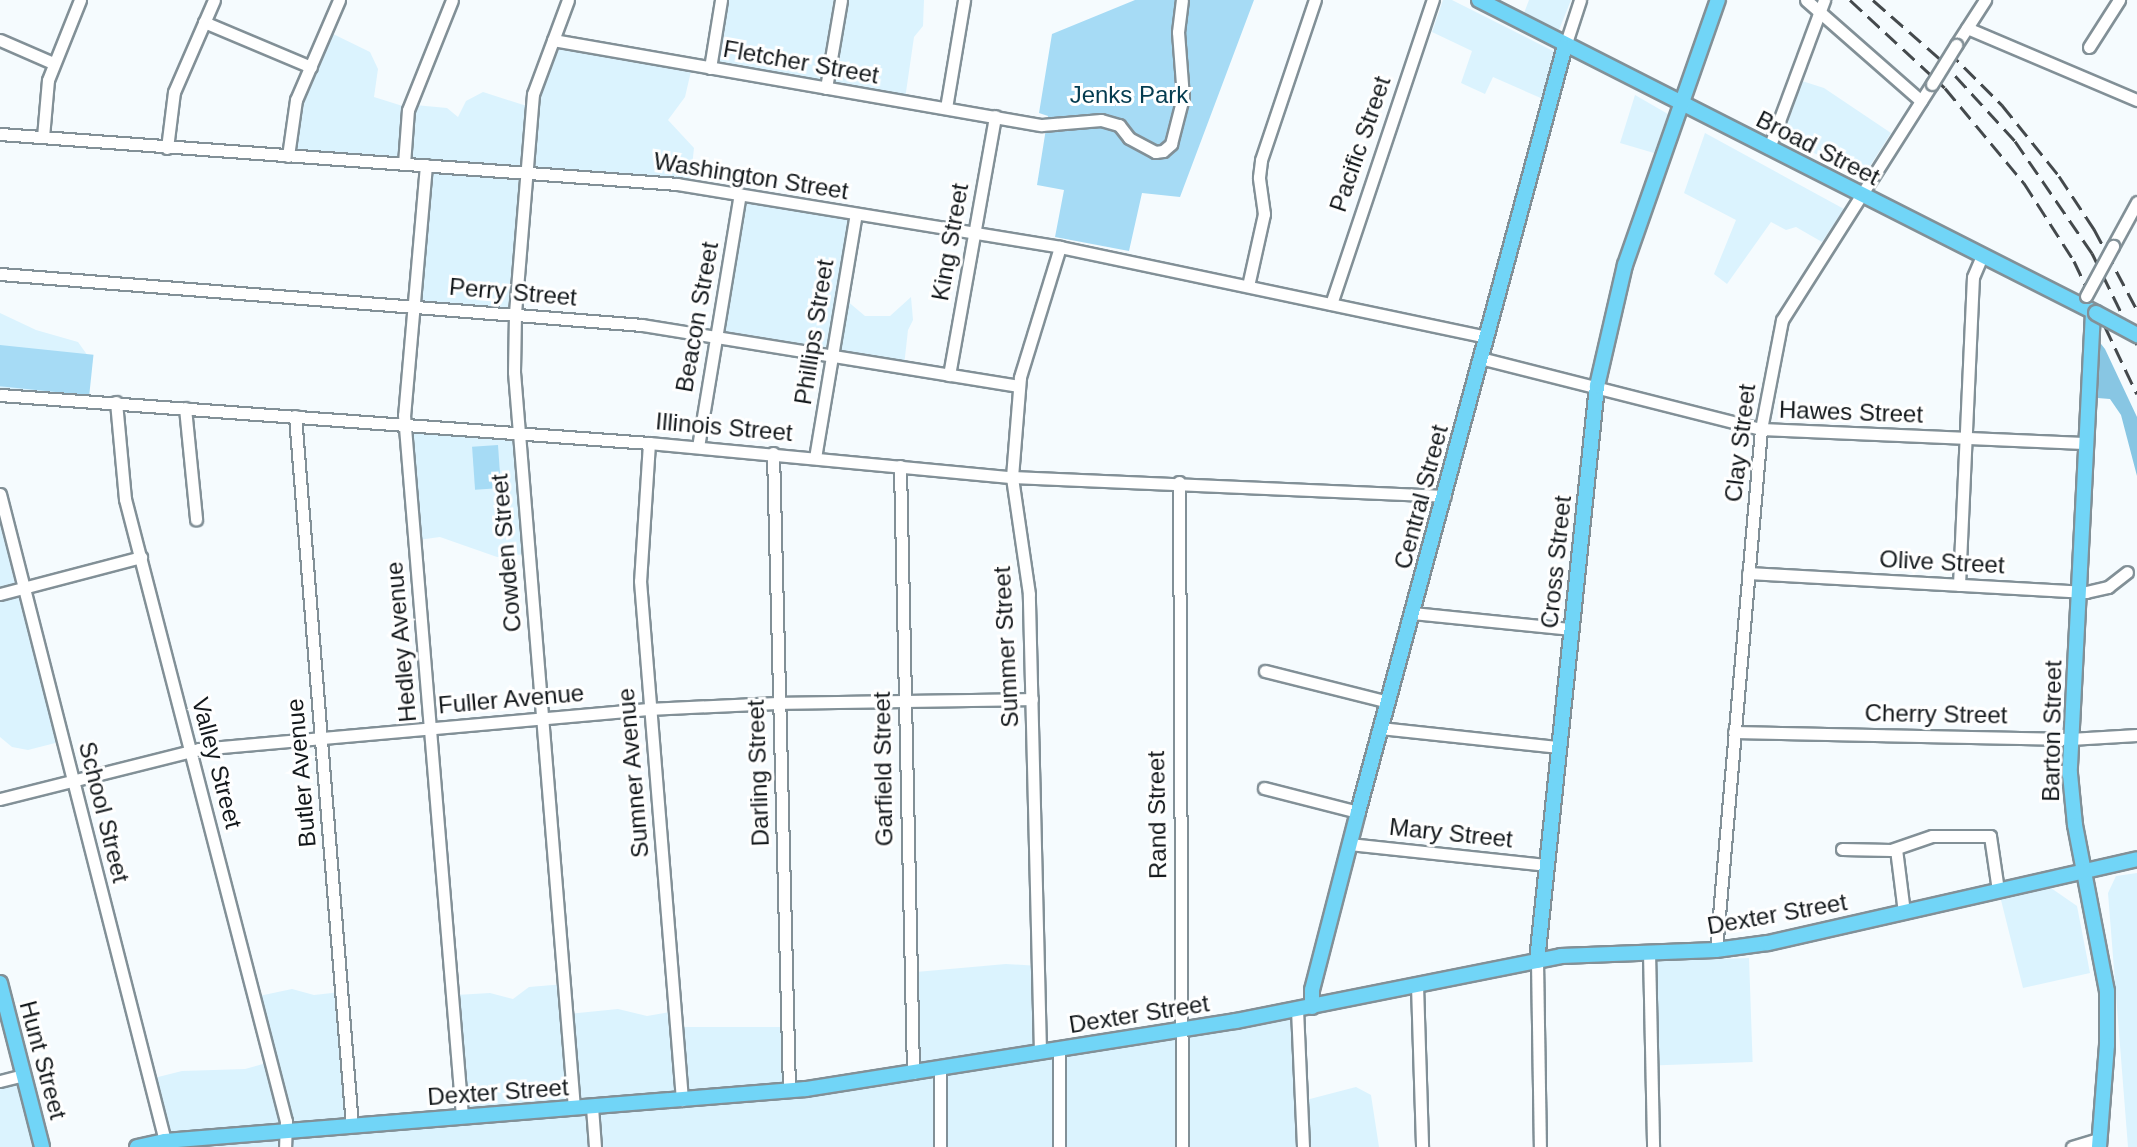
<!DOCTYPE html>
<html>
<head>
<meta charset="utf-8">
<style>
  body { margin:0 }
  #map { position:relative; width:2137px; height:1147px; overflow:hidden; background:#f5fbfe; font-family:Arial,sans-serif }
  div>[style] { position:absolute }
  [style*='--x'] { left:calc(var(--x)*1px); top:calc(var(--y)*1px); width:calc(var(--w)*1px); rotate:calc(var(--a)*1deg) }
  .built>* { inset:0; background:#dbf3fe; transform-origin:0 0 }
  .green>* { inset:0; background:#a6dbf5; transform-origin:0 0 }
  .forest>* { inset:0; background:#88c6e3 }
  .roads { filter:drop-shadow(2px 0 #829097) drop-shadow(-2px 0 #829097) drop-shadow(0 2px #829097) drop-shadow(0 -2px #829097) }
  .minor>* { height:11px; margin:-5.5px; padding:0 5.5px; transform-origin:5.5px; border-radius:5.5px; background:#fff }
  .major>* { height:14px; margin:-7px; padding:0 7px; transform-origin:7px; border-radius:7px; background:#71d5f7 }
  .rail>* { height:3px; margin-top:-1.5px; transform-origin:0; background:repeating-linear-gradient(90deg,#44494c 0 16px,transparent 0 24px) }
  .bridges { filter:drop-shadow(2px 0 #829097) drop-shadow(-2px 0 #829097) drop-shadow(0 2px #829097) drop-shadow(0 -2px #829097) }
  .minor-bridge>* { height:11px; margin:-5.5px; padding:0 5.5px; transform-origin:5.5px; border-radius:5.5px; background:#fff }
  .major-bridge>* { height:14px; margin:-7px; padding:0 7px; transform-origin:7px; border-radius:7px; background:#71d5f7 }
  span { translate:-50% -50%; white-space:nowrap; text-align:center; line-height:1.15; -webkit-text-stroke:6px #fff; paint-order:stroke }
  .street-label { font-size:24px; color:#14191c }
  .park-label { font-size:24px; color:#043c50 }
</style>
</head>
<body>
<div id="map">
  <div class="built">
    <i style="clip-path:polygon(722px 0,924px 0,923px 26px,914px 37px,905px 99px,727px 71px,712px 60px)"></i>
    <i style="clip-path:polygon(1443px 0,1452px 0,1555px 52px,1543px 99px,1493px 77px,1485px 94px,1461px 83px,1472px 51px,1432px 32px)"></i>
    <i style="clip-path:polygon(1529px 0,1571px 0,1559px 30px,1524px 13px)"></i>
    <i style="clip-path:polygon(329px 32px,370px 52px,378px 69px,374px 97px,409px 108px,415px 105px,447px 108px,458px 117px,466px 101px,483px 92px,533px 108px,558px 45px,692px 67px,685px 97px,668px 120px,694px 148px,690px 185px,530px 172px,516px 316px,417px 309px,429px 167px,292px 156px,293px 123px)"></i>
    <i style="clip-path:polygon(1802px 81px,1824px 88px,1891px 133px,1865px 174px,1782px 140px)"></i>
    <i style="clip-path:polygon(1635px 95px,1668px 114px,1654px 153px,1620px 143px)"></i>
    <i style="clip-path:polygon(1705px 133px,1844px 209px,1822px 242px,1796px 227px,1786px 230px,1771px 222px,1727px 284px,1714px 274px,1736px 220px,1684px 193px)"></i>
    <i style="clip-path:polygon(745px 196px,859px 215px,846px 300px,865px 316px,890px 316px,911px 297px,913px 320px,908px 330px,904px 366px,721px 337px)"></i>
    <i style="clip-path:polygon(0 313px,36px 330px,78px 342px,88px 356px,83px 400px,0 396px)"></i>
    <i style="clip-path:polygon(407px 429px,521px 436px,526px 554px,497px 557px,440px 537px,418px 540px)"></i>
    <i style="clip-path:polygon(0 489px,63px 741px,28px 750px,12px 747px,0 737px)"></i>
    <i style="clip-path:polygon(2137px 873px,2137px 1147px,2128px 1147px,2108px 893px,2116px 876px)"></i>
    <i style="clip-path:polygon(2051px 888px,2077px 906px,2090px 973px,2023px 988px,2001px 900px)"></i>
    <i style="left:1749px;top:958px;width:104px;height:93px;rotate:88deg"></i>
    <i style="clip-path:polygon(1006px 964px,1039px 966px,1043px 1052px,1301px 1013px,1306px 1100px,1356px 1087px,1371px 1095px,1379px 1147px,157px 1147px,169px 1145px,154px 1078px,182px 1071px,245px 1069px,270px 1062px,259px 996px,292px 989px,314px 995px,341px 992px,354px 1123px,461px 1122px,456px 995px,490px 993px,513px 999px,529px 987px,565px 984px,568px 1014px,618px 1009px,647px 1016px,676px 1011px,679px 1027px,788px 1027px,791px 1088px,917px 1074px,916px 972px)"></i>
    <i style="clip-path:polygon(26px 1079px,42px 1147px,0 1147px,0 1086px)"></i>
  </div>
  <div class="green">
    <i style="clip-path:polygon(1135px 0,1254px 0,1180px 197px,1142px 193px,1129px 251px,1055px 237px,1064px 190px,1037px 185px,1048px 116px,1039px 113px,1052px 34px)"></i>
    <i style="left:0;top:345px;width:94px;height:41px;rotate:6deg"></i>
    <i style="left:498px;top:445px;width:43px;height:26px;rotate:86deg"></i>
  </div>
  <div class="forest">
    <i style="clip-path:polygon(2083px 321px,2105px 349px,2137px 417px,2137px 476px,2121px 415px,2110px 399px,2085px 397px)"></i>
  </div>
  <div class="roads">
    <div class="minor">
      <i style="--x:568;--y:0;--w:100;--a:110.4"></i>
      <i style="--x:533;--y:94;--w:221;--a:94.7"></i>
      <i style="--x:515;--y:314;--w:58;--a:91"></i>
      <i style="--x:514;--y:372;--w:738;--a:85.34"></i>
      <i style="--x:1806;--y:0;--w:153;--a:41.3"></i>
      <i style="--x:204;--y:22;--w:116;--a:22.8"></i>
      <i style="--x:1967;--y:28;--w:185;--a:23"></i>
      <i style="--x:0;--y:40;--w:58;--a:23.5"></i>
      <i style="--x:553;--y:40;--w:496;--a:9.9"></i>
      <i style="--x:1042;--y:125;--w:59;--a:-4.8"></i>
      <i style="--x:1101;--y:120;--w:19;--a:16"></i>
      <i style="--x:1119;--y:125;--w:16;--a:52"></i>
      <i style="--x:1129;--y:138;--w:30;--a:28"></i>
      <i style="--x:1155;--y:152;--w:8;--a:-7"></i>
      <i style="--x:1163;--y:151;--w:11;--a:-41"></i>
      <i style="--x:1171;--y:144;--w:49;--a:-75.7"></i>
      <i style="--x:1183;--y:97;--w:65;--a:-94.4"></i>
      <i style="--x:1178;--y:32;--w:32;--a:-83"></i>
      <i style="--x:1956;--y:45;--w:54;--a:-57.2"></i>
      <i style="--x:1565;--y:46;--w:48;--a:-71.9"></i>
      <i style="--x:2089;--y:47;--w:56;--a:-57.4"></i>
      <i style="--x:710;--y:68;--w:69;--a:-80.8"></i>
      <i style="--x:826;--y:88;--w:89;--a:-80.3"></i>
      <i style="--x:946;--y:108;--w:109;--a:-80.5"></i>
      <i style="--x:0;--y:134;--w:679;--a:4.22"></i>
      <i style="--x:677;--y:184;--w:388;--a:9.3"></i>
      <i style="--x:1060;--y:247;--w:435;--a:11.9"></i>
      <i style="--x:43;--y:137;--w:57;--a:-85"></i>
      <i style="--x:48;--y:80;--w:86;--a:-68.2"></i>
      <i style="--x:167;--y:148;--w:56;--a:-82.9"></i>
      <i style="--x:174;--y:92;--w:100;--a:-66.5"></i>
      <i style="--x:1769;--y:148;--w:158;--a:-69.6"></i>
      <i style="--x:288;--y:156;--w:57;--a:-81.9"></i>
      <i style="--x:296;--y:100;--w:109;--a:-66.7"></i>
      <i style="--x:404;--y:164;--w:54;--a:-85.8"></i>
      <i style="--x:408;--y:110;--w:118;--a:-68.2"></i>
      <i style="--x:426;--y:165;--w:251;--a:95"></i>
      <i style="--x:404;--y:415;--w:703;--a:85.27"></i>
      <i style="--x:2113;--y:246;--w:50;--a:-61.4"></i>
      <i style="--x:0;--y:274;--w:644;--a:4.54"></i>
      <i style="--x:642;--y:325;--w:381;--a:9.2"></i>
      <i style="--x:1248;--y:286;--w:74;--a:-77.5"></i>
      <i style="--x:1264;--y:214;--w:37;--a:-98"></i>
      <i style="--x:1259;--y:177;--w:17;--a:-83"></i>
      <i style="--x:1261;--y:160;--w:169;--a:-71.4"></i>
      <i style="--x:1331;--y:304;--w:321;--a:-71.5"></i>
      <i style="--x:1480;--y:358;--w:290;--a:14.2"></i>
      <i style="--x:1761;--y:429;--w:323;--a:2.5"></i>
      <i style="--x:949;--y:375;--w:263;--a:-79.9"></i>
      <i style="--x:0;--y:395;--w:651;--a:4.23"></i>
      <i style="--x:649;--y:443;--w:365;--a:5.4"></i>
      <i style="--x:1012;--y:477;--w:433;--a:2.5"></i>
      <i style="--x:116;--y:402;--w:97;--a:84.7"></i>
      <i style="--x:125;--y:499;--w:642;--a:75.49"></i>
      <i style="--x:286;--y:1121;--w:26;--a:92"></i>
      <i style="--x:185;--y:408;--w:112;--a:84.3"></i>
      <i style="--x:295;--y:416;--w:712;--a:85.41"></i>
      <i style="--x:649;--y:443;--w:138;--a:93.7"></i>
      <i style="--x:640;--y:581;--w:521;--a:85.37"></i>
      <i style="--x:698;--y:447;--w:256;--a:-80.6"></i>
      <i style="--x:773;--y:453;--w:638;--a:88.56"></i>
      <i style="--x:815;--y:458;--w:247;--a:-80.5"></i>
      <i style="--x:900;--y:466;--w:607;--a:88.77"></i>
      <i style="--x:1179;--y:482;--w:665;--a:89.74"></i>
      <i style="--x:0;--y:494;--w:668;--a:75.69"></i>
      <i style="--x:1748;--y:573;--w:339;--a:3.2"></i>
      <i style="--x:2086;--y:592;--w:23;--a:-13"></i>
      <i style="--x:2108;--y:587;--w:24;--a:-38"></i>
      <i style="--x:1959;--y:585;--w:308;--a:-87.4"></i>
      <i style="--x:1973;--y:277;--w:23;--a:-67"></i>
      <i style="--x:0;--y:594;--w:146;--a:-14.7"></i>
      <i style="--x:1413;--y:613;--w:159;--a:5.8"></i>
      <i style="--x:1265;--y:671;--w:127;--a:14.1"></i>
      <i style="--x:1380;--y:728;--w:180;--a:6.1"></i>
      <i style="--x:1734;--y:732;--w:336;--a:1.2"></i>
      <i style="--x:2070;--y:739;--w:67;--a:-3.4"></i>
      <i style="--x:1264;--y:788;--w:97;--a:14.3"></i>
      <i style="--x:0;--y:799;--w:205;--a:-14.1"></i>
      <i style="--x:199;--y:749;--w:451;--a:-5.1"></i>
      <i style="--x:648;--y:709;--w:129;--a:-2.7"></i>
      <i style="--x:777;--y:703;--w:255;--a:-0.9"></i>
      <i style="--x:1350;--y:844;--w:198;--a:6.1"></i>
      <i style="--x:1842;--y:849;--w:49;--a:1.2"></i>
      <i style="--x:1891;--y:850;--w:43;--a:-18.9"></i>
      <i style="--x:1932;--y:836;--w:58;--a:0"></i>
      <i style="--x:1990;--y:836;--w:55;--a:81.6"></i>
      <i style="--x:1896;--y:849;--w:64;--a:82.8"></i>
      <i style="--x:1716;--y:950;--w:523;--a:-85.06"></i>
      <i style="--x:1761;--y:429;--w:111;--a:-79.1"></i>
      <i style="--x:1782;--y:320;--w:280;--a:-57.6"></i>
      <i style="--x:1649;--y:951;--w:196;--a:88.8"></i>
      <i style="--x:1537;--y:961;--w:186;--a:89.1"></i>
      <i style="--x:1417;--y:985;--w:162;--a:88.2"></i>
      <i style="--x:1297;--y:1009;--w:138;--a:87.5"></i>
      <i style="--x:1059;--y:1049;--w:98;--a:90"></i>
      <i style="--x:1040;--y:1052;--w:458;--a:-91.4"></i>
      <i style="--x:1029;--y:594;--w:118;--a:-98.3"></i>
      <i style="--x:1012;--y:477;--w:100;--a:-85.4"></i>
      <i style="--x:1020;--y:377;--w:136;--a:-72.9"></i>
      <i style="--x:940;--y:1068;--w:79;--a:90"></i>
      <i style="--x:0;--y:1081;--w:25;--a:-14"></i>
      <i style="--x:592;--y:1107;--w:40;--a:85.7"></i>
      <i style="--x:2072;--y:1147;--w:28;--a:-17"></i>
    </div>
    <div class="major">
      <i style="--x:1479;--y:0;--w:692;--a:26.9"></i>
      <i style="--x:2093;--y:312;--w:463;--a:92.9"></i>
      <i style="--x:2070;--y:774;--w:51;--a:84.4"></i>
      <i style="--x:2075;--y:825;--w:169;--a:79.1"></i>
      <i style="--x:2107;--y:991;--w:54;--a:90"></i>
      <i style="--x:2107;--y:1045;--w:102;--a:94.5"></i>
      <i style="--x:1537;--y:961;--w:578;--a:-84.04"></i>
      <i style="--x:1597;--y:386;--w:124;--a:-77"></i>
      <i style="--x:1625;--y:265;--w:281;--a:-70.7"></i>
      <i style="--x:0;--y:983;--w:169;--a:75.6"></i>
      <i style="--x:1312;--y:1007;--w:17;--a:-90"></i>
      <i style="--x:1312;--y:990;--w:184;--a:-75.5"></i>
      <i style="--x:1358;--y:812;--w:793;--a:-74.88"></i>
      <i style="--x:137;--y:1147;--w:29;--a:-12"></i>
      <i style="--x:165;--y:1141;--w:643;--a:-4.64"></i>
      <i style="--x:806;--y:1089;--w:435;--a:-9"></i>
      <i style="--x:1236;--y:1021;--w:331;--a:-11.3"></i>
      <i style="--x:1561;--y:956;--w:155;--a:-2.2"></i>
      <i style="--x:1716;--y:950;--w:52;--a:-7.7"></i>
      <i style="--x:1768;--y:943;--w:378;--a:-12.8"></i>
    </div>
  </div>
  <div class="rail">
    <i style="--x:1850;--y:0;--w:129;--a:42.8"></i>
    <i style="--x:1945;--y:88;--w:124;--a:50.3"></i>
    <i style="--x:2024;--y:183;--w:93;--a:57.3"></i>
    <i style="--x:2074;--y:261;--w:147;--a:64.7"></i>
    <i style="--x:1873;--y:0;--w:88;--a:41.3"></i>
    <i style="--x:1939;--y:58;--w:113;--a:47.5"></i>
    <i style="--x:2015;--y:141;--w:136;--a:55.5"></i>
    <i style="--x:2092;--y:253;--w:102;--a:63.9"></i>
    <i style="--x:1947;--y:50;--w:78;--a:45"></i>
    <i style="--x:2002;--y:105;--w:91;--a:51.2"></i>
    <i style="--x:2059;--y:176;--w:64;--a:56.6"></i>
    <i style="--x:2094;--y:229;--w:92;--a:62"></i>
  </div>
  <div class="bridges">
    <div class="minor-bridge">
      <i style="--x:1932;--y:84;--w:46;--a:-58.4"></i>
      <i style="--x:2086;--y:296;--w:57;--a:-61.6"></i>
    </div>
    <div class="major-bridge">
      <i style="--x:2096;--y:313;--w:47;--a:28.2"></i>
    </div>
  </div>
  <div class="street-label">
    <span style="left:801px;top:62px;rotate:10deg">Fletcher Street</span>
    <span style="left:1360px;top:144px;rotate:-71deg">Pacific Street</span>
    <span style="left:1818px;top:148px;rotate:27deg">Broad Street</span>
    <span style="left:751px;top:176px;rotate:9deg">Washington Street</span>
    <span style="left:950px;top:242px;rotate:-80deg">King Street</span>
    <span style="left:513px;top:292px;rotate:5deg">Perry Street</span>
    <span style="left:697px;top:317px;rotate:-80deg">Beacon Street</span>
    <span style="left:814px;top:332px;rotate:-81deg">Phillips Street</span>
    <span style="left:1851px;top:412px;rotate:2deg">Hawes Street</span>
    <span style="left:724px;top:427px;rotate:5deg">Illinois Street</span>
    <span style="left:1740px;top:443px;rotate:-83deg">Clay Street</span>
    <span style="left:1421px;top:497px;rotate:-75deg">Central Street</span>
    <span style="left:506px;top:553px;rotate:-95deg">Cowden Street</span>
    <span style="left:1556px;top:562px;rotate:-84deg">Cross Street</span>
    <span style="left:1942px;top:562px;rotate:3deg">Olive Street</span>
    <span style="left:401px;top:642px;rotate:-95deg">Hedley Avenue</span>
    <span style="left:1006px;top:647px;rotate:-93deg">Summer Street</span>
    <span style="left:511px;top:699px;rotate:-5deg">Fuller Avenue</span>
    <span style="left:1936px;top:714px;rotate:1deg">Cherry Street</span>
    <span style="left:2052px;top:731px;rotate:-89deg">Barton Street</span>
    <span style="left:217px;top:763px;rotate:75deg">Valley Street</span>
    <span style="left:883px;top:769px;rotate:-91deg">Garfield Street</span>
    <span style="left:301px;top:773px;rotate:-95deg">Butler Avenue</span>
    <span style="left:633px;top:773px;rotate:-95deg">Sumner Avenue</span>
    <span style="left:758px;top:773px;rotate:-92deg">Darling Street</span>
    <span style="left:104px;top:812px;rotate:76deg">School Street</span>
    <span style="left:1157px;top:815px;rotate:-91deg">Rand Street</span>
    <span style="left:1451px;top:833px;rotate:6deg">Mary Street</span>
    <span style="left:1777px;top:914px;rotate:-10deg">Dexter Street</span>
    <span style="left:1139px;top:1014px;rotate:-9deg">Dexter Street</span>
    <span style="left:43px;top:1060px;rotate:75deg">Hunt Street</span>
    <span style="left:498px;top:1092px;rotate:-4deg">Dexter Street</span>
  </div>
  <div class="park-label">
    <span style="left:1129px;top:95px">Jenks Park</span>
  </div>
</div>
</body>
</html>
